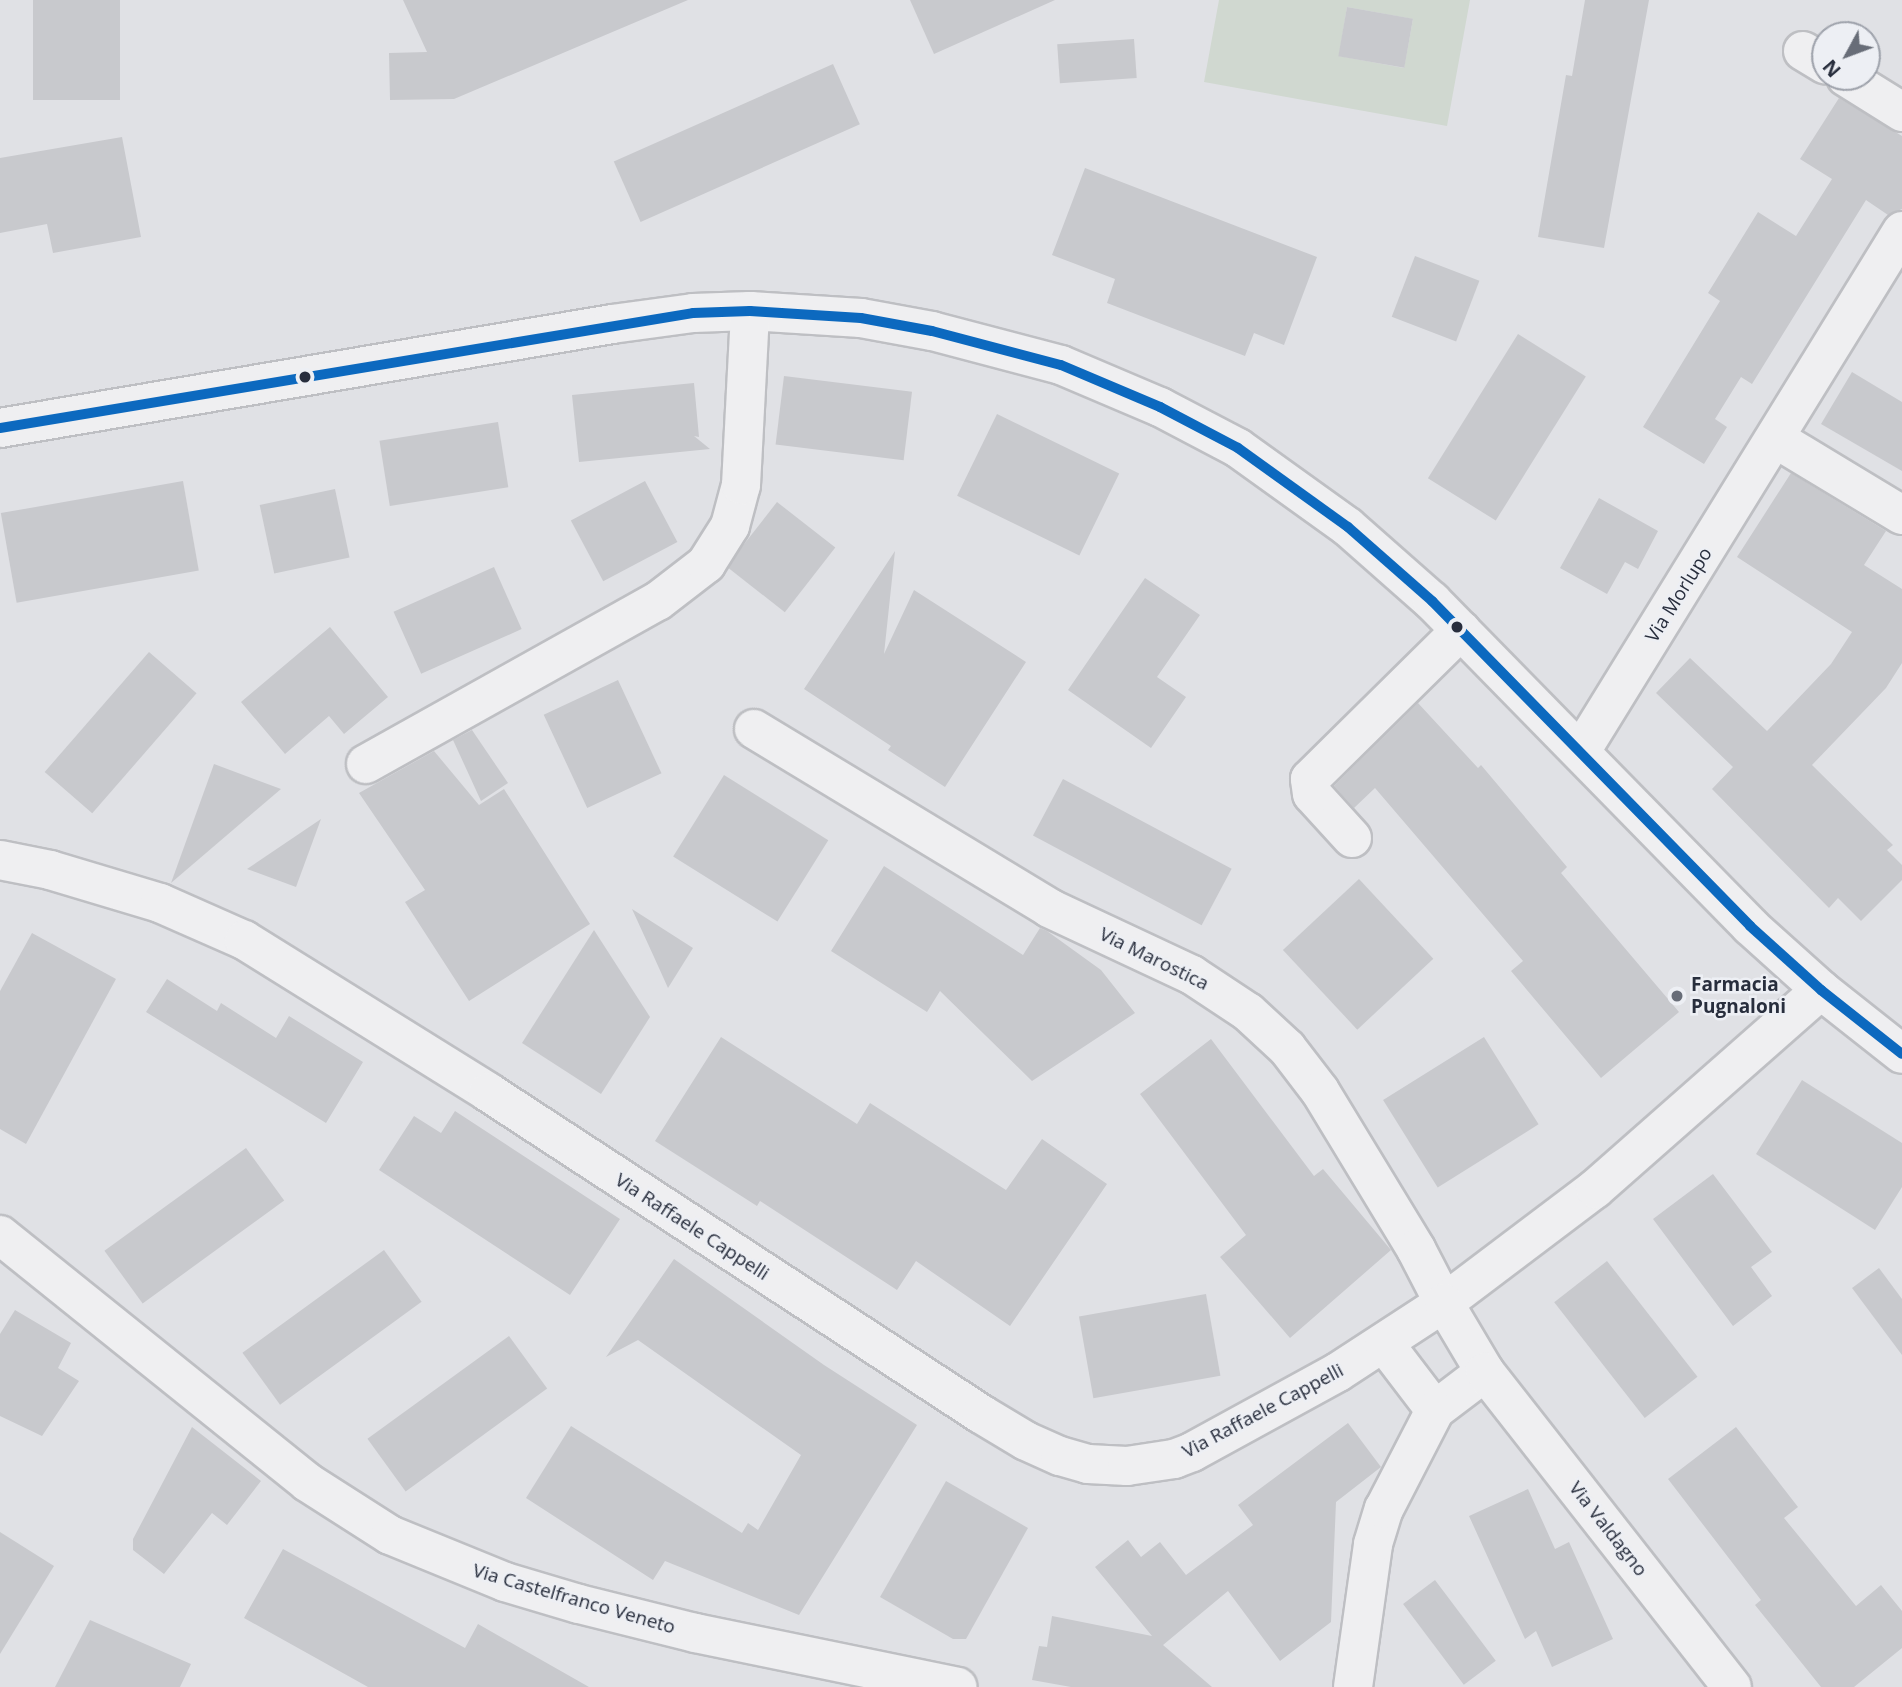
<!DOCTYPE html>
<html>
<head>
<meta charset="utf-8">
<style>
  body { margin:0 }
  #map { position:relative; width:1902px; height:1687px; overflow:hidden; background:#e0e1e5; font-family:"Open Sans",sans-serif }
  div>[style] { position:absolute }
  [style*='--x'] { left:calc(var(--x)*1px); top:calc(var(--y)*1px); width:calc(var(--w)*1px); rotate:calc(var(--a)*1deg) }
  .green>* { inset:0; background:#d0d8d0 }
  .building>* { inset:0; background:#c8c9cd; transform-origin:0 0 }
  .roads { filter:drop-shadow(2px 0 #bebfc3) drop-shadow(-2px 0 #bebfc3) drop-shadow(0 2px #bebfc3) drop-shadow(0 -2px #bebfc3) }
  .minor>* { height:38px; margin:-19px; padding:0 19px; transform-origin:19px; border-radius:19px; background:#efeff1 }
  .bus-1>* { height:10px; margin:-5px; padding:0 5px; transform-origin:5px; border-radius:5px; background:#0c69bf }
  .dots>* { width:19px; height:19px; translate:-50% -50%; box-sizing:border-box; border:4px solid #edeff4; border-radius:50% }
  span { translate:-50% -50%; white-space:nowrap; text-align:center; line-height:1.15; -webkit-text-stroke:5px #edeff4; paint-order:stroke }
  .street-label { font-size:19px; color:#282e3d }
  .poi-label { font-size:19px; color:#282e3d; font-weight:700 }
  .left { translate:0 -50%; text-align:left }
  .north { position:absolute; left:1811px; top:21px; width:70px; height:70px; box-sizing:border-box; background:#edeff4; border:2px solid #9ea2ab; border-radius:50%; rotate:229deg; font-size:19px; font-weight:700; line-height:28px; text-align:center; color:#282e3d }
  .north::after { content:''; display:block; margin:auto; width:24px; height:32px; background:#686d78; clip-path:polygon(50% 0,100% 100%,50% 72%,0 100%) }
</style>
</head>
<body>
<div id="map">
  <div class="green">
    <i style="clip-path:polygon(evenodd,1219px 0,1470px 0,1447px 126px,1204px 82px,1219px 0,1347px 7px,1413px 19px,1404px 68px,1339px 56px,1347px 7px)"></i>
  </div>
  <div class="building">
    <i style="left:33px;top:0;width:87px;height:100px"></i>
    <i style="clip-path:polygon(403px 0,688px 0,454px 99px,390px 100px,389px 53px,427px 52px)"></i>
    <i style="clip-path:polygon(910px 0,1055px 0,934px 54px)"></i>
    <i style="clip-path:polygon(1585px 0,1649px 0,1604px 248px,1538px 237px,1566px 75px,1572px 76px)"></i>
    <i style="left:1347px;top:7px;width:67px;height:50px;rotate:10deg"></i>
    <i style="left:1134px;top:39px;width:39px;height:77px;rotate:86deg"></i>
    <i style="left:833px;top:64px;width:66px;height:240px;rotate:66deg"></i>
    <i style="clip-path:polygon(1839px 98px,1902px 136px,1902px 209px,1888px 215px,1866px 200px,1752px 384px,1741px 377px,1715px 419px,1727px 427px,1704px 464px,1643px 427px,1720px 301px,1708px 293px,1758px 212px,1796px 236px,1832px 179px,1800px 159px)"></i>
    <i style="clip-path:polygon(122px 137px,141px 237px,53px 253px,47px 224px,0 233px,0 158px)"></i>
    <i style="clip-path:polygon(1085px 168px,1317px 257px,1284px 345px,1254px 333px,1245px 356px,1107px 303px,1115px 279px,1052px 255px)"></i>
    <i style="left:1415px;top:256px;width:69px;height:65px;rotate:21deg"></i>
    <i style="left:1518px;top:334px;width:80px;height:170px;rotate:32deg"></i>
    <i style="clip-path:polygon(1852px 372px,1902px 402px,1902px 471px,1821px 424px)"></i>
    <i style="left:784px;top:376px;width:129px;height:69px;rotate:7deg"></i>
    <i style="clip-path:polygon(694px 383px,699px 437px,694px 436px,710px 449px,579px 462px,572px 395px)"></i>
    <i style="left:997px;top:414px;width:136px;height:91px;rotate:26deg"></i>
    <i style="left:498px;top:422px;width:66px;height:120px;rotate:81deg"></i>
    <i style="clip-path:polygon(1791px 473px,1886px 531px,1864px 565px,1902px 589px,1902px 663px,1886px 688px,1812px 765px,1893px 845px,1887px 850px,1902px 865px,1902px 880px,1861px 921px,1838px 898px,1829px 908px,1712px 789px,1733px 767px,1656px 693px,1690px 658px,1767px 731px,1831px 664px,1852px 632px,1737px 557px)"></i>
    <i style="left:183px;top:481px;width:91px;height:185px;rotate:80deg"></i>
    <i style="left:645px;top:481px;width:69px;height:84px;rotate:62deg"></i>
    <i style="left:335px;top:489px;width:70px;height:77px;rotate:78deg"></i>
    <i style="clip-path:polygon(1599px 498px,1658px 531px,1638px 569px,1625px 562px,1607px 594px,1560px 568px)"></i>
    <i style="left:777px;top:502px;width:74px;height:82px;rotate:38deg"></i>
    <i style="clip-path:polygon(895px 551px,884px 654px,914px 590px,1026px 662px,945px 787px,888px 750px,891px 746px,804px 689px)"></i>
    <i style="left:494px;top:567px;width:68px;height:110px;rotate:66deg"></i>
    <i style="clip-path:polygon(1145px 578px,1200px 615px,1157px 677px,1186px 697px,1151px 748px,1068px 690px)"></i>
    <i style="clip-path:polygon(330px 627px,388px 697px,344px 734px,329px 716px,285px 754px,241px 702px)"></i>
    <i style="left:149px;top:652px;width:63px;height:159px;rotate:41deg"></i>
    <i style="left:618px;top:680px;width:103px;height:82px;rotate:65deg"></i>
    <i style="clip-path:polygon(1418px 703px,1478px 768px,1481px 765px,1567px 867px,1561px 873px,1679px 1012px,1601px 1078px,1511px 971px,1523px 961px,1375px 788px,1354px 808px,1334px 786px)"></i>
    <i style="clip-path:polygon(472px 730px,508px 783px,481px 801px,453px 740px)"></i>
    <i style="clip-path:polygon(434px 751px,479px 805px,504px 789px,590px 924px,469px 1001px,405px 902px,425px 890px,359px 793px)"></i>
    <i style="clip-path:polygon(214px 764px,281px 789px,171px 883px)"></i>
    <i style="left:724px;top:775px;width:123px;height:96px;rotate:32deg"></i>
    <i style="left:1063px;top:779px;width:191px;height:64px;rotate:28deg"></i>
    <i style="clip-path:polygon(321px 819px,296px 887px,247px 869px)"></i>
    <i style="clip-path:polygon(884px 866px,1023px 955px,1040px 928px,1047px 931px,1101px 970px,1135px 1013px,1032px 1081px,940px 991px,927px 1012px,831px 951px)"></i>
    <i style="left:1359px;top:879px;width:109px;height:104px;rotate:47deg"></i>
    <i style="clip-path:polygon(632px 909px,693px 948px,668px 988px,654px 957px)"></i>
    <i style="clip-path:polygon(594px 930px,650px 1017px,601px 1094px,522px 1043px)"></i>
    <i style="clip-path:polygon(32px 933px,116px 979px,26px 1144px,0 1129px,0 991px)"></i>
    <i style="clip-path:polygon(167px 979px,217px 1011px,221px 1003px,276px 1038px,289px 1016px,363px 1062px,326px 1123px,146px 1012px)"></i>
    <i style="clip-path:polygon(721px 1037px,857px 1124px,870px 1103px,1006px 1190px,1042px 1139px,1107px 1184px,1010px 1326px,916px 1261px,897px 1290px,760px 1201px,757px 1206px,655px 1141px)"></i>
    <i style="left:1484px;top:1037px;width:103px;height:119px;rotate:58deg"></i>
    <i style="clip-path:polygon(1211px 1039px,1314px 1176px,1323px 1169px,1391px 1250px,1290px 1338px,1220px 1257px,1246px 1235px,1140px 1094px)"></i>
    <i style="clip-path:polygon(1802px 1080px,1902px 1143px,1902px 1187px,1875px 1230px,1756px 1154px)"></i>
    <i style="clip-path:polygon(455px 1111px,620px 1219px,570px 1295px,379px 1170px,414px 1116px,441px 1133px)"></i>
    <i style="left:246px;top:1148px;width:65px;height:175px;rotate:54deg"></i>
    <i style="clip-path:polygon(1713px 1174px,1772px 1252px,1751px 1267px,1772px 1296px,1733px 1326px,1653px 1219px)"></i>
    <i style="left:384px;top:1250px;width:64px;height:175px;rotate:54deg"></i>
    <i style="clip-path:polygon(674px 1259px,824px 1365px,917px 1425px,799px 1615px,665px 1561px,653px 1580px,526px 1498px,571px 1426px,742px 1533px,748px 1523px,758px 1530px,801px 1455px,638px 1340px,606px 1357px)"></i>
    <i style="left:1607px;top:1261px;width:147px;height:67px;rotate:52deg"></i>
    <i style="clip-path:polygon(1879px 1268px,1902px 1299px,1902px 1355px,1852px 1288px)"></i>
    <i style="left:1206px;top:1294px;width:83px;height:129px;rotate:80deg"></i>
    <i style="clip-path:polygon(15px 1310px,71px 1343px,58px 1368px,79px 1381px,42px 1436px,0 1416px,0 1334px)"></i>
    <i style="left:509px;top:1336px;width:65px;height:175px;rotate:54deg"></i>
    <i style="clip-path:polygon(1348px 1423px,1381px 1467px,1336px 1502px,1331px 1622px,1280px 1661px,1228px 1591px,1163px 1645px,1212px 1687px,1071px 1687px,1032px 1680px,1039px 1646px,1047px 1647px,1052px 1616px,1152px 1636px,1095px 1567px,1128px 1540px,1141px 1557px,1160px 1542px,1186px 1575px,1253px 1525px,1238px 1505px)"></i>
    <i style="clip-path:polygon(192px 1427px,261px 1481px,227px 1525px,212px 1513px,164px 1574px,133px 1550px,133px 1539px)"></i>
    <i style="clip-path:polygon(1736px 1427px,1798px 1507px,1784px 1518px,1856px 1606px,1881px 1585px,1902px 1611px,1902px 1648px,1854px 1687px,1821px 1687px,1755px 1605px,1761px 1600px,1668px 1479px)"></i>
    <i style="clip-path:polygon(946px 1481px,1028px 1528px,966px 1639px,953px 1639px,880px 1597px)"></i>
    <i style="clip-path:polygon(1528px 1489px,1555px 1549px,1569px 1542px,1613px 1639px,1552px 1667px,1536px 1631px,1525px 1639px,1469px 1516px)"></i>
    <i style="clip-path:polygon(0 1532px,54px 1566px,0 1654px)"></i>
    <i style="clip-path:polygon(283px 1549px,465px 1648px,478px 1624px,589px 1687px,368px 1687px,244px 1618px)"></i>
    <i style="left:1435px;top:1580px;width:101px;height:40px;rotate:53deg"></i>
    <i style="clip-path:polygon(90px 1620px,191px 1664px,180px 1687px,55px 1687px)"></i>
  </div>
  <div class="roads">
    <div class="minor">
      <i style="--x:1803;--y:51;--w:26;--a:31"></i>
      <i style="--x:1846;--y:77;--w:66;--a:32"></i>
      <i style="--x:0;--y:428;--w:621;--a:-9.64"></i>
      <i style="--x:612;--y:324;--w:82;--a:-7.7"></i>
      <i style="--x:693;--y:313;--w:57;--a:-2"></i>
      <i style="--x:750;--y:311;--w:111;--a:3.6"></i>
      <i style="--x:861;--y:318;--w:72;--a:10.4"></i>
      <i style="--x:932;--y:331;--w:133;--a:14.8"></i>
      <i style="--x:1061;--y:365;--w:108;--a:23"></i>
      <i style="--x:1160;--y:407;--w:88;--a:27.7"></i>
      <i style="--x:1238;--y:448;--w:135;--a:35.7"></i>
      <i style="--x:1348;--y:527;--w:112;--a:41.4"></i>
      <i style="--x:1432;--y:601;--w:455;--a:45.6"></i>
      <i style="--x:1750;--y:926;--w:96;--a:42"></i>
      <i style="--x:1821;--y:990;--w:103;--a:38.3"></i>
      <i style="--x:1776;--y:439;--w:147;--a:31.1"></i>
      <i style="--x:754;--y:729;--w:345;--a:31.2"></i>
      <i style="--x:1049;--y:908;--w:158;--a:25.1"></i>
      <i style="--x:1192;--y:975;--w:67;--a:33.5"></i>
      <i style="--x:1248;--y:1012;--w:53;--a:42.7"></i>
      <i style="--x:1287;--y:1048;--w:54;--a:52.5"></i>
      <i style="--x:1320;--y:1091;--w:185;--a:58.7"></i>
      <i style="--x:1416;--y:1249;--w:61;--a:62.6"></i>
      <i style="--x:1444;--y:1303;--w:189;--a:-37.1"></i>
      <i style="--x:1595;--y:1189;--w:301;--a:-41.4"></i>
      <i style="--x:1581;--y:751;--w:611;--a:-58.31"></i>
      <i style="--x:366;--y:764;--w:334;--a:-29.2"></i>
      <i style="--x:658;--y:601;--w:61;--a:-37.6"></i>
      <i style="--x:706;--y:564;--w:45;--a:-57.7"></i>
      <i style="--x:730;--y:526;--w:42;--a:-75"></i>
      <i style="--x:741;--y:485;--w:174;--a:-87"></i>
      <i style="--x:1352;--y:838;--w:59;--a:-132.3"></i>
      <i style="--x:1312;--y:794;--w:15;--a:-98"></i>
      <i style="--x:1310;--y:779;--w:212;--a:-44.6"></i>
      <i style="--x:0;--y:860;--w:51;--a:11.3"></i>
      <i style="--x:50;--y:870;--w:115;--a:16.7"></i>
      <i style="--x:160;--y:903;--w:92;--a:23.8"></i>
      <i style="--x:244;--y:940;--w:287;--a:31.9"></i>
      <i style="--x:488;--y:1092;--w:589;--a:33.15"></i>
      <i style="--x:981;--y:1414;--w:52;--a:31"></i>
      <i style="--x:1026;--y:1441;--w:37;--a:24"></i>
      <i style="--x:1060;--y:1456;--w:29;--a:16"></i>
      <i style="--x:1088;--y:1464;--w:39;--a:3"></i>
      <i style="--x:1127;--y:1466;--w:48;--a:-8.5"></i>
      <i style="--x:1174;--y:1459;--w:19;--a:-21"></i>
      <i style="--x:1192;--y:1452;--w:166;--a:-28.7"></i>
      <i style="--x:1338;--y:1372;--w:126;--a:-33.1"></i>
      <i style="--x:1444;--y:1303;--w:80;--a:59.3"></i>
      <i style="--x:1485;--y:1372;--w:63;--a:142.8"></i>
      <i style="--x:1435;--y:1410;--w:84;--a:-127.3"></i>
      <i style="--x:0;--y:1235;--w:394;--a:38.8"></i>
      <i style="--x:307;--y:1482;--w:98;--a:32.6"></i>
      <i style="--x:390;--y:1535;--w:124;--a:22.2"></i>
      <i style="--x:505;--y:1582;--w:77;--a:16.6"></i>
      <i style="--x:579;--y:1604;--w:120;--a:14"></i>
      <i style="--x:695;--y:1633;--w:268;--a:11.6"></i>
      <i style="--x:1485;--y:1372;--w:400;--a:51.9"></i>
      <i style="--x:1353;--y:1687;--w:144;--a:-82"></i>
      <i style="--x:1373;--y:1544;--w:37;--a:-73"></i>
      <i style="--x:1384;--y:1509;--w:111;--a:-62.7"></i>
    </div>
  </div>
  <div class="bus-1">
    <i style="--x:0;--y:428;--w:702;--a:-9.42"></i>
    <i style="--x:693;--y:313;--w:57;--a:-2"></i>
    <i style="--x:750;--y:311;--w:111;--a:3.6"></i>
    <i style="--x:861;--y:318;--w:72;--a:10.4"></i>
    <i style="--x:932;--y:331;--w:133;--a:14.8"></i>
    <i style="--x:1061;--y:365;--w:108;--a:23"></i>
    <i style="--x:1160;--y:407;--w:88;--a:27.7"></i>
    <i style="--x:1238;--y:448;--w:135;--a:35.7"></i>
    <i style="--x:1348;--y:527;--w:112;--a:41.4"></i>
    <i style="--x:1432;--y:601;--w:455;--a:45.6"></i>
    <i style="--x:1750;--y:926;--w:96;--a:42"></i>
    <i style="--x:1821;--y:990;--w:103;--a:38.3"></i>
  </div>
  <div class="dots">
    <i style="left:305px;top:377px;background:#282e3d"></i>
    <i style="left:1457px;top:627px;background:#282e3d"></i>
    <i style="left:1677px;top:996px;background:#686d78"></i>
  </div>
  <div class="street-label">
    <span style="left:1679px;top:595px;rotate:-58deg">Via Morlupo</span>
    <span style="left:1154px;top:959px;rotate:26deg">Via Marostica</span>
    <span style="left:692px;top:1227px;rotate:33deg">Via Raffaele Cappelli</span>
    <span style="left:1263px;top:1411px;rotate:-28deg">Via Raffaele Cappelli</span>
    <span style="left:1608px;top:1529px;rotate:52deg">Via Valdagno</span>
    <span style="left:574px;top:1599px;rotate:16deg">Via Castelfranco Veneto</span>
  </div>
  <div class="poi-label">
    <span class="left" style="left:1691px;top:996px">Farmacia<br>Pugnaloni</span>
  </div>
  <div class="north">N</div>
</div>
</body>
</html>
